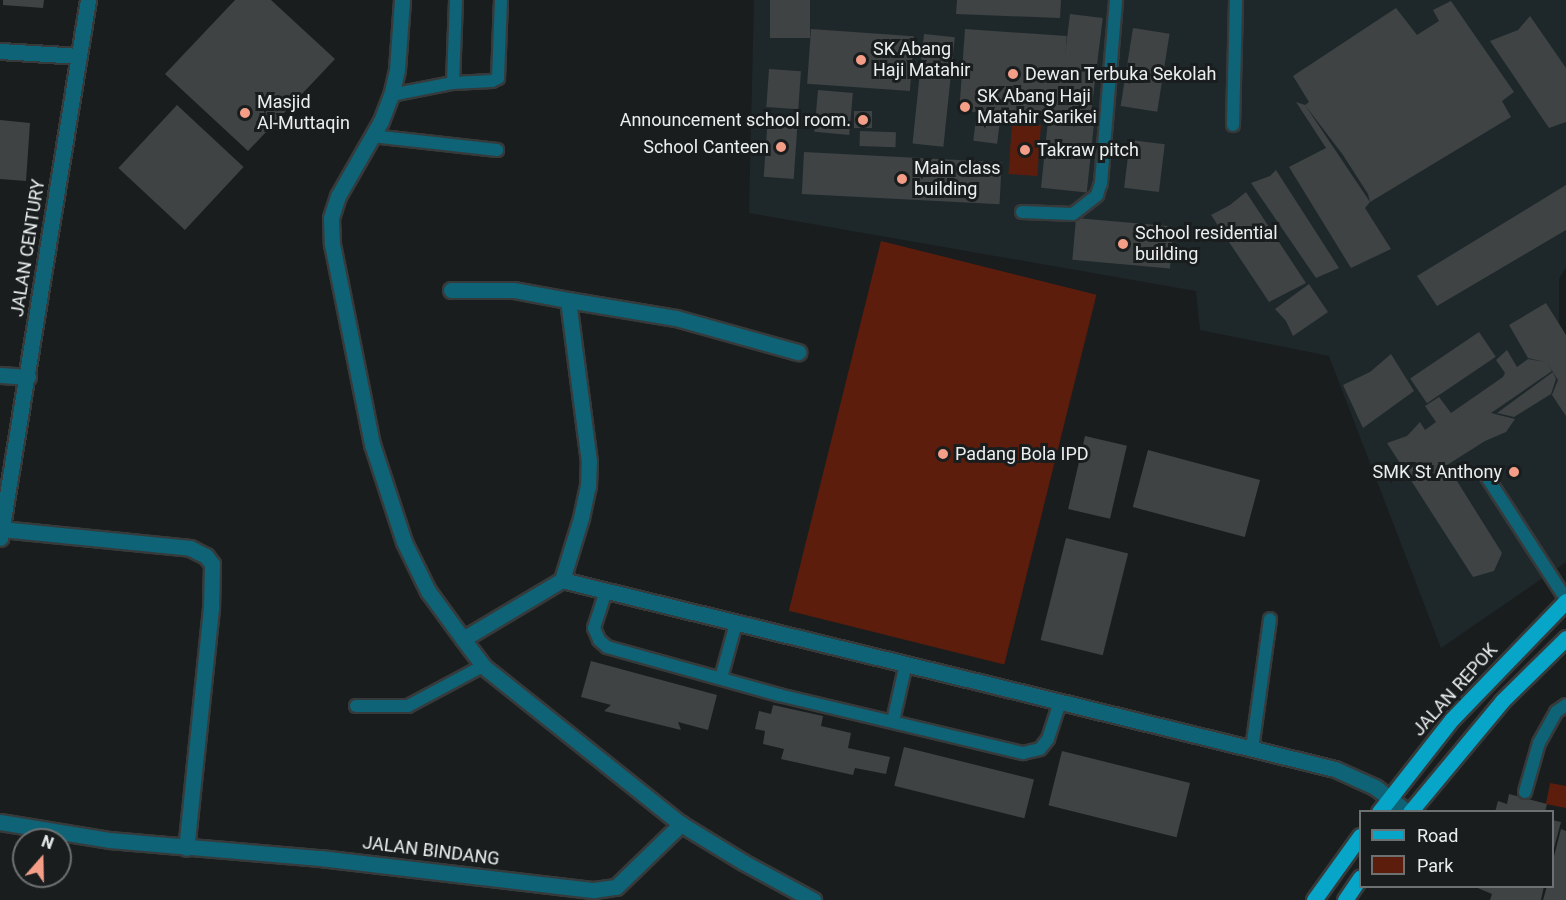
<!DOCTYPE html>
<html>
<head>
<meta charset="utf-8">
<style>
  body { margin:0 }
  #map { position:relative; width:1566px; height:900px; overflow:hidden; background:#1a1d1e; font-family:Roboto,sans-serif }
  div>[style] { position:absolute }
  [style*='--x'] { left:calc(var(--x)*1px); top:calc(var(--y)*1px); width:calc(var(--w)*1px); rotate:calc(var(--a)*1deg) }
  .built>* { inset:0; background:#1e282b }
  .green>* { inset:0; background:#5d1d0d; transform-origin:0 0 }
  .building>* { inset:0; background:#3f4344; transform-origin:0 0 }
  .roads { filter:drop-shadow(2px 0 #373a3b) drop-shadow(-2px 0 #373a3b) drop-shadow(0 2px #373a3b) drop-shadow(0 -2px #373a3b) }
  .lane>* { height:12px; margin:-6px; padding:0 6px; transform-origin:6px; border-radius:6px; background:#0e6377 }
  .street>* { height:15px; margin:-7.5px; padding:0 7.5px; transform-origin:7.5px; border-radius:7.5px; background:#0e6377 }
  .primary>* { height:15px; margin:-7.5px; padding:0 7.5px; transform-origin:7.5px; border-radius:7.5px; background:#07a5c7 }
  .dots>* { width:16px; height:16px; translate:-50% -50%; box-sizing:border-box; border:3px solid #1a1d1e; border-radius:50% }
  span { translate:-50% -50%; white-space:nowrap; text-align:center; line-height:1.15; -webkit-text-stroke:6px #1a1d1e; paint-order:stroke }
  .poi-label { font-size:18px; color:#ebeeee }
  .left { translate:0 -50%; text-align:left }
  .right { translate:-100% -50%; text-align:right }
  .street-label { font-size:18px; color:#ebeeee }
  .legend { position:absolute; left:1359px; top:810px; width:195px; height:78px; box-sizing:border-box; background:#1a1d1e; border:2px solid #6e7171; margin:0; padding:8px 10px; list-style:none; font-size:18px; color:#ebeeee }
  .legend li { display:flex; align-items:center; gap:12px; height:30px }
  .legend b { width:30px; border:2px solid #6e7171 }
  .north { position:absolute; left:12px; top:828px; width:60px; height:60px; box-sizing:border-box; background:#1a1d1e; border:2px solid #6e7171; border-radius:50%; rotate:20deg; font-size:16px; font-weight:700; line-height:24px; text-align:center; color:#ebeeee }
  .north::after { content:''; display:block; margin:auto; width:21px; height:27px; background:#f49e88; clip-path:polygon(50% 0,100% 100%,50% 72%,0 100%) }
</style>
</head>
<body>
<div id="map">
  <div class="built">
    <i style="clip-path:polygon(754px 0,1566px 0,1566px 267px,1559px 279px,1559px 324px,1566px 335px,1566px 562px,1441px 648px,1329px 356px,1200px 330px,1196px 291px,749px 213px)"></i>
  </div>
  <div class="green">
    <i style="left:1012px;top:123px;width:29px;height:51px;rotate:4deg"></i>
    <i style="left:881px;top:241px;width:222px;height:381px;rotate:14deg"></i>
    <i style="clip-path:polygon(1550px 783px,1566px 786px,1566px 808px,1546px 804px)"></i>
  </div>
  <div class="building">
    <i style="clip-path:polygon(3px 0,44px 0,43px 8px,3px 5px)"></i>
    <i style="clip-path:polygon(235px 0,271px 0,335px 59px,248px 151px,165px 74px)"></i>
    <i style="left:770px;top:0;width:40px;height:38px"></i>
    <i style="clip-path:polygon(957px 0,1061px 0,1060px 18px,956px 14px)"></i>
    <i style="clip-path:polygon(evenodd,1451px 1px,1514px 92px,1502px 101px,1511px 117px,1370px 202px,1365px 208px,1391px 249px,1351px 268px,1289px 167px,1326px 148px,1296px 102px,1305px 105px,1309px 102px,1293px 76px,1396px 8px,1417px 35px,1439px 21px,1433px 10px,1451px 1px,1305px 105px,1343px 155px,1368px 194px,1370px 202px,1305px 105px)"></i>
    <i style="left:1070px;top:14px;width:33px;height:103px;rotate:7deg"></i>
    <i style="clip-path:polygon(1530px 16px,1566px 68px,1566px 122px,1549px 128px,1490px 41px,1518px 30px)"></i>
    <i style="left:1133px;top:28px;width:37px;height:79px;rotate:9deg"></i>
    <i style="left:811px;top:29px;width:103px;height:55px;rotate:4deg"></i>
    <i style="left:965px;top:29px;width:102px;height:82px;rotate:4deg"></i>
    <i style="left:924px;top:34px;width:31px;height:110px;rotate:6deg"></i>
    <i style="left:769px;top:69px;width:32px;height:38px;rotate:4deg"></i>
    <i style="left:818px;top:90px;width:35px;height:42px;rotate:5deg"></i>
    <i style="left:177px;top:105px;width:91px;height:86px;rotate:43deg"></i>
    <i style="left:854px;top:111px;width:18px;height:17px"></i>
    <i style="left:768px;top:116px;width:30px;height:61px;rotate:4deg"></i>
    <i style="left:976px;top:119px;width:24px;height:22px;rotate:7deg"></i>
    <i style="clip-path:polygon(0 120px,30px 123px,26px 181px,0 179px)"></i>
    <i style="left:1048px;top:121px;width:46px;height:67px;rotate:6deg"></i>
    <i style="left:860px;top:131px;width:36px;height:15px;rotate:2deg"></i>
    <i style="left:1130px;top:140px;width:35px;height:48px;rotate:7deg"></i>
    <i style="left:804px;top:152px;width:198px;height:42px;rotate:3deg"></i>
    <i style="clip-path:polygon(1276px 170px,1339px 268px,1316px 278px,1251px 183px,1270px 176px)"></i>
    <i style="clip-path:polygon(1566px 185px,1566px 230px,1437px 306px,1417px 276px)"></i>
    <i style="clip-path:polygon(1246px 192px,1306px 283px,1269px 302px,1211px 215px,1230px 205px)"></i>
    <i style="left:1076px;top:218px;width:98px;height:42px;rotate:5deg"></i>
    <i style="clip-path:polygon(1309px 284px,1328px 312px,1293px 336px,1286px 321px,1275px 309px)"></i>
    <i style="clip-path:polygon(1546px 303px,1566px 335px,1566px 416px,1552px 395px,1558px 380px,1546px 361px,1552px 371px,1491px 413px,1515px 419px,1506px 432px,1485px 441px,1447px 465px,1502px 553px,1494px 571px,1473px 577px,1387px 443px,1407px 436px,1420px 422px,1425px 430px,1436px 422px,1425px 406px,1439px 397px,1451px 413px,1503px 377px,1505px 373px,1496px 360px,1507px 350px,1517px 367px,1528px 359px,1545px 362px,1528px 358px,1509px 325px)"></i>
    <i style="left:1479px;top:332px;width:30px;height:83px;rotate:56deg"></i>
    <i style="clip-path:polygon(1391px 354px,1414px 391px,1363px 428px,1343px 385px,1370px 372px)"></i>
    <i style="clip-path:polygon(1553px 372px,1556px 379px,1551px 394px,1514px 417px,1497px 413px)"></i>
    <i style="left:1085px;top:436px;width:43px;height:75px;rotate:13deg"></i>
    <i style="left:1148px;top:450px;width:116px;height:59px;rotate:15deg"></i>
    <i style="left:1066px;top:538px;width:64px;height:105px;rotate:14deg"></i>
    <i style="clip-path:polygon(591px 661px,717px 695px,708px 730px,678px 722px,681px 730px,604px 711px,611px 705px,581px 697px)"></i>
    <i style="clip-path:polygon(773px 705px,823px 716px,821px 726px,851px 733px,848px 748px,890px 757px,886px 774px,855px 768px,853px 775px,781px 759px,784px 749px,763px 744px,765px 731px,755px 729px,759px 711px,771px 714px)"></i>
    <i style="left:904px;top:747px;width:134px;height:40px;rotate:14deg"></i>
    <i style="left:1062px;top:751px;width:132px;height:56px;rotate:14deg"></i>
    <i style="clip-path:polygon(1509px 794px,1547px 804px,1545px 812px,1495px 812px,1498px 801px,1507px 804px)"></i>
    <i style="clip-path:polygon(1552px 820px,1561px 822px,1553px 852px,1552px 852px)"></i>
    <i style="clip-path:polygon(1561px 829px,1566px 831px,1566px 900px,1543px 900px,1547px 886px,1552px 886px,1552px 864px)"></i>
    <i style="clip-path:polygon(1473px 886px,1544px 886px,1541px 900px,1490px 900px,1492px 894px)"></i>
  </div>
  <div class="roads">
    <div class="lane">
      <i style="--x:456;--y:0;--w:83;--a:92.1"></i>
      <i style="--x:453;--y:83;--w:39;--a:-3"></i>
      <i style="--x:492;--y:81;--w:7;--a:-27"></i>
      <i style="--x:498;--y:78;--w:78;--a:-87.8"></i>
      <i style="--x:391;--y:95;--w:63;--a:-11"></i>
      <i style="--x:1233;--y:125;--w:125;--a:-88.6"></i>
      <i style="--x:372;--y:136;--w:126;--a:6.4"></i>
      <i style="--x:1022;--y:212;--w:51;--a:2.2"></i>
      <i style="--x:1073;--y:214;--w:31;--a:-38"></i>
      <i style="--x:1097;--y:195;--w:13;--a:-72"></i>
      <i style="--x:1101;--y:183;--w:184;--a:-85.3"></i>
      <i style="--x:1487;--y:477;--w:145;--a:57.1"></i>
      <i style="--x:606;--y:591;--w:39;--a:108"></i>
      <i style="--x:594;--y:628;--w:13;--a:67"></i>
      <i style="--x:599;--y:640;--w:11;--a:41"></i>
      <i style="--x:607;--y:647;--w:179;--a:15.6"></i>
      <i style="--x:779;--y:695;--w:251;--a:13.4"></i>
      <i style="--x:1023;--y:753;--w:17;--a:-13"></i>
      <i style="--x:1040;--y:749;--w:13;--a:-51"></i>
      <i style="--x:1048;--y:739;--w:39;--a:-72"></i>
      <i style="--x:721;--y:678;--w:57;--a:-74.7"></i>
      <i style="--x:356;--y:706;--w:52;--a:0"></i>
      <i style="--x:408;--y:706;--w:85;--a:-28.1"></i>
      <i style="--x:893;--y:721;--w:58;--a:-77.2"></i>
      <i style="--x:1252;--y:749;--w:131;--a:-82.1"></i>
      <i style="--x:1525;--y:792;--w:51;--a:-74.1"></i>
      <i style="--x:1539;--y:743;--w:35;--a:-61"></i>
      <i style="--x:1556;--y:712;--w:12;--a:-35"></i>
    </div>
    <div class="street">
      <i style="--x:402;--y:0;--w:70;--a:94.1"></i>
      <i style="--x:397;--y:70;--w:26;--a:103"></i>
      <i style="--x:391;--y:95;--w:28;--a:111"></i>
      <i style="--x:381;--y:121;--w:86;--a:119.8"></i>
      <i style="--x:338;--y:196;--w:23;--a:108"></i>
      <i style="--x:331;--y:218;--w:26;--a:88"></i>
      <i style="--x:332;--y:244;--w:204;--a:78.7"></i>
      <i style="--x:372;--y:444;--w:103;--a:71.9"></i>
      <i style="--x:404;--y:542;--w:55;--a:63.9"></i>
      <i style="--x:428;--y:591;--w:59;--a:53.9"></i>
      <i style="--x:463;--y:639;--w:115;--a:-30.8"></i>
      <i style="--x:562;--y:580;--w:65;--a:-73"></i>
      <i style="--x:581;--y:518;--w:33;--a:-78"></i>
      <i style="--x:588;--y:486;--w:24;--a:-88"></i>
      <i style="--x:589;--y:462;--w:163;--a:-97.4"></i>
      <i style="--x:568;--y:300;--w:56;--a:-169.7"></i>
      <i style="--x:513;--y:290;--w:62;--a:180"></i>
      <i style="--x:0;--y:51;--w:79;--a:3.6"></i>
      <i style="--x:568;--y:300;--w:109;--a:9.5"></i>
      <i style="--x:676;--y:318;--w:127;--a:15.6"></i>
      <i style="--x:0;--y:375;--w:28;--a:4"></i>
      <i style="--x:1;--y:529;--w:190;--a:5.7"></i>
      <i style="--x:190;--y:548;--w:18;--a:27"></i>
      <i style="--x:206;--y:556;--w:10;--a:53"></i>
      <i style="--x:212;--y:564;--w:44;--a:91.3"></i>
      <i style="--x:211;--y:608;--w:241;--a:95.9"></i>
      <i style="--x:0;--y:538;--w:545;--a:-80.71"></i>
      <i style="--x:562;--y:580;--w:796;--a:13.74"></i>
      <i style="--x:1335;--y:769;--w:44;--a:24.2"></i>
      <i style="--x:1375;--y:787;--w:41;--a:38"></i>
      <i style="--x:463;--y:639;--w:34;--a:53"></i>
      <i style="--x:483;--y:666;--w:253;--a:38.6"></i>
      <i style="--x:681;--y:824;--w:73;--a:31.5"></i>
      <i style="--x:743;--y:862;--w:80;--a:28.5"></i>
      <i style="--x:0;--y:822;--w:110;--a:9.4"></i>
      <i style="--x:109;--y:840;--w:212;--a:4.9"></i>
      <i style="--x:320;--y:858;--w:276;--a:6.7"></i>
      <i style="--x:594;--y:890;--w:22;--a:-8"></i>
      <i style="--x:616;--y:887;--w:91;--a:-44.1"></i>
    </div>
    <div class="primary">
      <i style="--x:1379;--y:812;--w:118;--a:-51.9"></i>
      <i style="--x:1452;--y:719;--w:164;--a:-46"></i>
      <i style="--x:1410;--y:812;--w:144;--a:-50.3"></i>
      <i style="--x:1502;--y:701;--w:90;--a:-44.5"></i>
      <i style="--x:1314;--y:900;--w:79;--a:-54.3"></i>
      <i style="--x:1345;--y:900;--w:27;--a:-56"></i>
    </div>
  </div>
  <div class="dots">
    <i style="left:861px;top:60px;background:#f49e88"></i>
    <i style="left:1013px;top:74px;background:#f49e88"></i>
    <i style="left:965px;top:107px;background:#f49e88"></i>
    <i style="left:245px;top:113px;background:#f49e88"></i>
    <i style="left:863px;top:120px;background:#f49e88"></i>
    <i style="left:781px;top:147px;background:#f49e88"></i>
    <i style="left:1025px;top:150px;background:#f49e88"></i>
    <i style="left:902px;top:179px;background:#f49e88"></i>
    <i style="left:1123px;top:244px;background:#f49e88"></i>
    <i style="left:943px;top:454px;background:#f49e88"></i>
    <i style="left:1514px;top:472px;background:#f49e88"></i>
  </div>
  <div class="poi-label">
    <span class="left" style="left:873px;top:60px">SK Abang<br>Haji Matahir</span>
    <span class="left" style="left:1025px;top:74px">Dewan Terbuka Sekolah</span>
    <span class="left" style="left:977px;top:107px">SK Abang Haji<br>Matahir Sarikei</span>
    <span class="left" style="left:257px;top:113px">Masjid<br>Al-Muttaqin</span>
    <span class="right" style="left:851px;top:120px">Announcement school room.</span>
    <span class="right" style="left:769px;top:147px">School Canteen</span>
    <span class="left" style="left:1037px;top:150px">Takraw pitch</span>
    <span class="left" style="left:914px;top:179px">Main class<br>building</span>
    <span class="left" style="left:1135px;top:244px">School residential<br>building</span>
    <span class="left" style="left:955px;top:454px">Padang Bola IPD</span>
    <span class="right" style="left:1502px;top:472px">SMK St Anthony</span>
  </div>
  <div class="street-label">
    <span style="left:28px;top:248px;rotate:-81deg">JALAN CENTURY</span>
    <span style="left:1455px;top:690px;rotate:-48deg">JALAN REPOK</span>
    <span style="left:431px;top:851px;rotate:7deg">JALAN BINDANG</span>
  </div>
  <ul class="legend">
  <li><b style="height:8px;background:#07a5c7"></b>Road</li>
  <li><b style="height:16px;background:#5d1d0d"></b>Park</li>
  </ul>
  <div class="north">N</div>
</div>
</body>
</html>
